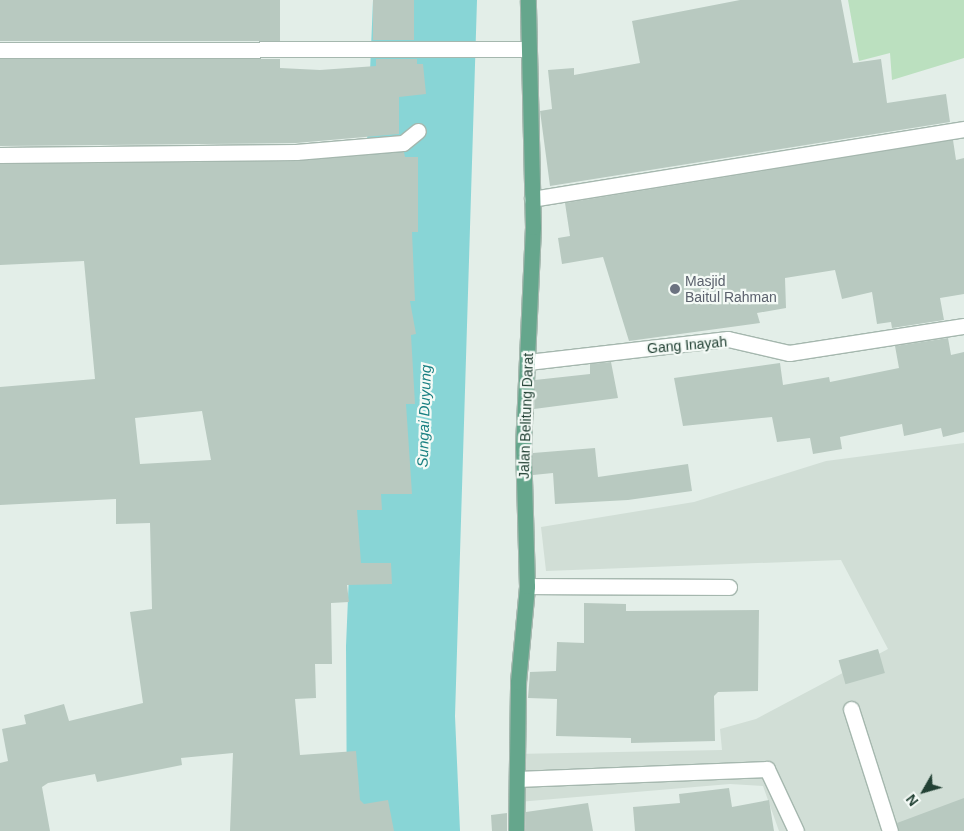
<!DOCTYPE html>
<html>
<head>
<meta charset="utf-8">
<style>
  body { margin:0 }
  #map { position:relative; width:964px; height:831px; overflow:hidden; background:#e3eee8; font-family:Helvetica,sans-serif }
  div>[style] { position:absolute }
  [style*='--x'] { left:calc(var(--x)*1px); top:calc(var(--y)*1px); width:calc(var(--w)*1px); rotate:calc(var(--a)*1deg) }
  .built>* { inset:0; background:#d1ded6 }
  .green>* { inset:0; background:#bbe0bf }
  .water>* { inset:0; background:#88d5d6 }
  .building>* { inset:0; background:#b8c9c0; transform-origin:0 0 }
  .roads { filter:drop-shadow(1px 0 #a5b7ae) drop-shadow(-1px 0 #a5b7ae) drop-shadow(0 1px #a5b7ae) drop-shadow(0 -1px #a5b7ae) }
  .service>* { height:15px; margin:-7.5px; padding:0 7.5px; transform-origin:7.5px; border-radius:7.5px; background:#fff }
  .minor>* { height:15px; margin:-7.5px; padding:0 7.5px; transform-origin:7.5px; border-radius:7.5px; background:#fff }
  .primary>* { height:15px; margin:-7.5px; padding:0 7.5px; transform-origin:7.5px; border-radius:7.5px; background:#65a68c }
  .dots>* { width:14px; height:14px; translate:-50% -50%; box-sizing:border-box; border:2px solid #f4faf6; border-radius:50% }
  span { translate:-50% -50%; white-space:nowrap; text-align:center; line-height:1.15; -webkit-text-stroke:4.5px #f4faf6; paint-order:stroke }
  .worship-label { font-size:14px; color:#5b616d }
  .left { translate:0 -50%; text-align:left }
  .street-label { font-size:14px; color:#224134 }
  .water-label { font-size:15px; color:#187f81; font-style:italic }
  .north { position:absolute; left:899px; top:766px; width:50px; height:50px; -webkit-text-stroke:4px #f4faf6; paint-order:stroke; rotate:232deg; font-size:14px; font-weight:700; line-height:20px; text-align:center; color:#224134 }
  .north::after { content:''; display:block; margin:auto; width:18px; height:22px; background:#224134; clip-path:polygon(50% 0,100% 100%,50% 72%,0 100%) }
</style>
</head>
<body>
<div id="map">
  <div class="built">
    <i style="clip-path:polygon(964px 443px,964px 831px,779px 831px,763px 786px,730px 784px,518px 802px,514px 754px,722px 750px,720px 729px,756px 719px,888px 649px,841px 560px,546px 571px,541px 527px,694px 502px,826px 461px)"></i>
  </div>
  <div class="green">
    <i style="clip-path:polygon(848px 0,964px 0,964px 58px,892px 80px,890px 53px,859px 61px)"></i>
  </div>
  <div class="water">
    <i style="clip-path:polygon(373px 0,477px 0,455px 716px,460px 831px,347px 831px,346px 646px)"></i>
  </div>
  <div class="building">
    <i style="left:0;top:0;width:280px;height:41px"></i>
    <i style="left:373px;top:0;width:41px;height:40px"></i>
    <i style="clip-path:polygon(740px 0,841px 0,853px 63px,881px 59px,887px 103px,946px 94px,950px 122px,550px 186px,540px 111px,552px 109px,548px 70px,574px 68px,574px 75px,640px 63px,632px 21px)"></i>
    <i style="clip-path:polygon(0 59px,280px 59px,280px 68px,320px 70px,376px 66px,376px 59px,417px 59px,417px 64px,423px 64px,426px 94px,399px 97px,399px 134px,296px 143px,0 146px)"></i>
    <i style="clip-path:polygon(953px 140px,956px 160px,964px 158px,964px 294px,940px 298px,944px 320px,892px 328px,891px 322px,877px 324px,872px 292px,842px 299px,835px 270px,785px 278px,786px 308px,757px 313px,760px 323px,629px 341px,603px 257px,562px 264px,558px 238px,570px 236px,565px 203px)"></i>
    <i style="clip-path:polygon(evenodd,404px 152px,405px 157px,418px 157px,418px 232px,412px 232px,415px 301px,410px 301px,416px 334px,411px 335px,415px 404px,406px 404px,412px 494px,381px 494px,382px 510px,357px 510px,361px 563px,391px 563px,392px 584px,347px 585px,349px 602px,331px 603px,332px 664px,315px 664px,316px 698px,295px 699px,300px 755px,356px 751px,360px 800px,364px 804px,388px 800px,394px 831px,230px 831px,233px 753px,181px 758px,182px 765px,97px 782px,95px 774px,48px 783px,42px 787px,50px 831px,0 831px,0 763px,8px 761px,2px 729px,26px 724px,24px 715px,64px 704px,69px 721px,143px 703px,130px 612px,152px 609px,150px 523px,116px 524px,116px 499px,0 505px,0 387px,95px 379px,84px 261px,0 265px,0 164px,296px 161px,404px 152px,202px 411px,211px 460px,140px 464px,135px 418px,202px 411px)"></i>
    <i style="clip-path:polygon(948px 338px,951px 355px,964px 352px,964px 432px,943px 437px,941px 428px,904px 436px,902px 424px,840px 437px,842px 449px,813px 454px,810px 438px,777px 442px,772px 417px,683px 426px,674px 378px,780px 363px,783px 385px,829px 377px,830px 382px,899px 368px,895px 346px)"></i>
    <i style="clip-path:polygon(611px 362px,618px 398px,534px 409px,535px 380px,590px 374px,590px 364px)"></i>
    <i style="clip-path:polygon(595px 448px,598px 477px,688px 464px,692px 491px,628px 500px,555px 504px,553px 473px,533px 475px,533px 453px)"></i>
    <i style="clip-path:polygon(584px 603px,626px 604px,626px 611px,759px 610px,758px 691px,718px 692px,714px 696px,715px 741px,631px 743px,631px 738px,556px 736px,557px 699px,528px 698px,530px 672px,556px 671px,557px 642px,584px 643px)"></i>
    <i style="left:878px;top:649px;width:25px;height:41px;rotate:74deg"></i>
    <i style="clip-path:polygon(729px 788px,732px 807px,769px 800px,774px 831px,635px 831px,633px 807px,680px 803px,679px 794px)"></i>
    <i style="clip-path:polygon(964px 798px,964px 831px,899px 831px,897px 823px)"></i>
    <i style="clip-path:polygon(588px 803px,593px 831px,525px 831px,526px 812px)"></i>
    <i style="clip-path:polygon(507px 813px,507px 831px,492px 831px,491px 815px)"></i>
  </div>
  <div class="roads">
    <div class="service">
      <i style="--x:527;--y:586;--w:202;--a:0.3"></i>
      <i style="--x:851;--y:709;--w:128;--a:72.3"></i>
    </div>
    <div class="minor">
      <i style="--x:0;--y:50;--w:527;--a:-0.11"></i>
      <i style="--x:0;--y:155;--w:296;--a:-0.6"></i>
      <i style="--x:296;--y:152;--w:107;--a:-4.8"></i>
      <i style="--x:403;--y:143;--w:19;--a:-39"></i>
      <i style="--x:532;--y:199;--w:438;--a:-9.2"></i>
      <i style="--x:528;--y:362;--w:201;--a:-6.6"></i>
      <i style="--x:728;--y:339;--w:63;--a:12.9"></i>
      <i style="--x:789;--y:353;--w:177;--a:-8.8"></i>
      <i style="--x:518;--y:779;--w:249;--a:-2.3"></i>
      <i style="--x:767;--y:769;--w:68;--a:64.9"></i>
    </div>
    <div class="primary">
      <i style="--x:516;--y:831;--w:149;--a:-89.2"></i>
      <i style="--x:518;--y:682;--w:96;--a:-84.6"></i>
      <i style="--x:527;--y:586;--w:139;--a:-91.6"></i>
      <i style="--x:523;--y:447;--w:220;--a:-87.4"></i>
      <i style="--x:533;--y:227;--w:227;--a:-91.3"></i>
    </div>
  </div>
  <div class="dots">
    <i style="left:675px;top:289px;background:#6b7280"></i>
  </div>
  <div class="worship-label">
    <span class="left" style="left:685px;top:289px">Masjid<br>Baitul Rahman</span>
  </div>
  <div class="street-label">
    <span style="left:687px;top:345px;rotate:-5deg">Gang Inayah</span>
    <span style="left:526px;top:416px;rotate:-88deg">Jalan Belitung Darat</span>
  </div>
  <div class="water-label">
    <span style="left:424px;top:416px;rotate:-88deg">Sungai Duyung</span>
  </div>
  <div class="north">N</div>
</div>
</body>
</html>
